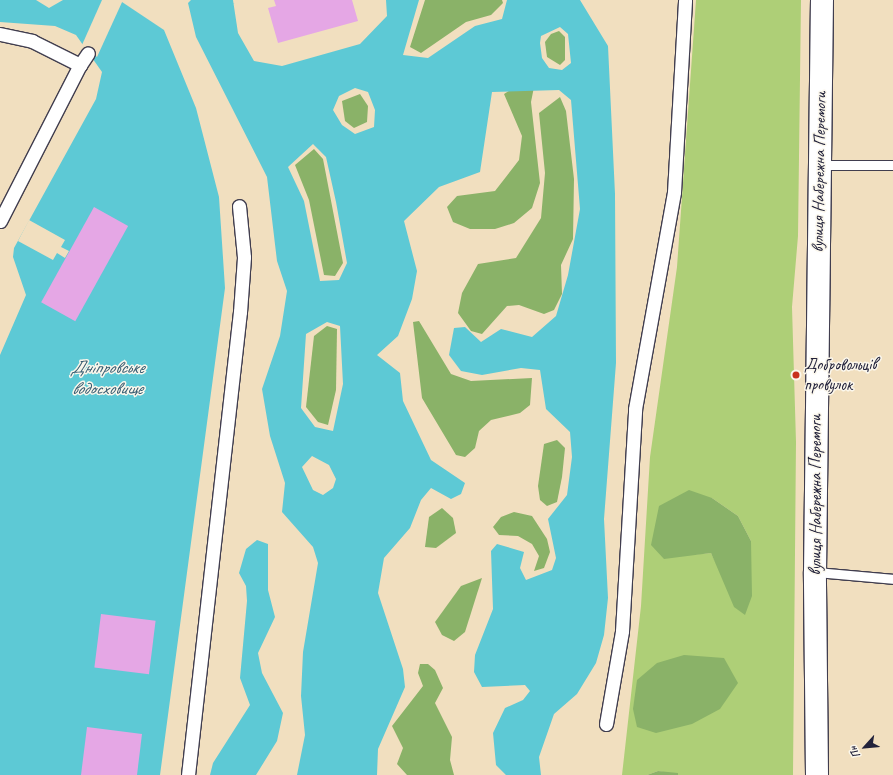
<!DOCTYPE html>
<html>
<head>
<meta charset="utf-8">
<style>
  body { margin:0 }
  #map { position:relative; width:893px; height:775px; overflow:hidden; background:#f1dfbf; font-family:Caveat,sans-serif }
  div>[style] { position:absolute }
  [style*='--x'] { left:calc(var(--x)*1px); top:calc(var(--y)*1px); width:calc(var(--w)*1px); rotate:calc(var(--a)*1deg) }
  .green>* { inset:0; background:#aecf77 }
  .forest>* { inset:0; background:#8ab268 }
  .water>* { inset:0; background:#5dc9d5 }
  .pier>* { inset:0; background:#f1dfbf }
  .building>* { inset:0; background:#e5a7e5; transform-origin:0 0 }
  .roads { filter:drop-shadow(1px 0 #413e4f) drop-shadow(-1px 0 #413e4f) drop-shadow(0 1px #413e4f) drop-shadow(0 -1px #413e4f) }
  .service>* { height:9px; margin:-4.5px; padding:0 4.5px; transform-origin:4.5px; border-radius:4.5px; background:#fff }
  .pedestrian>* { height:13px; margin:-6.5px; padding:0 6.5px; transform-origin:6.5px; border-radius:6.5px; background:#fff }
  .primary>* { height:22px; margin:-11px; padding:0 11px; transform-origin:11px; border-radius:11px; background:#fff }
  .dots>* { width:11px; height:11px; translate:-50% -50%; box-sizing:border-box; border:2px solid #fbf7ec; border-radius:50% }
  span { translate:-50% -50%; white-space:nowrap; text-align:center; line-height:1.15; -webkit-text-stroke:3px #fbf7ec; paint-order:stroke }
  .street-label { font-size:17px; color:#22223b }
  .poi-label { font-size:17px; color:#22223b }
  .left { translate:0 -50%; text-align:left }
  .water-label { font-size:18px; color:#375c71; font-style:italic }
  .north { position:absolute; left:845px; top:727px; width:40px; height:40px; -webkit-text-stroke:3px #fbf7ec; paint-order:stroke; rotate:243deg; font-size:11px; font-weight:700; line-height:16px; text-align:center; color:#22223b }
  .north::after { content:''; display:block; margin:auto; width:14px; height:18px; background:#22223b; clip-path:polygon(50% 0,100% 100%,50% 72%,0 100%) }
</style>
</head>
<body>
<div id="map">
  <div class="green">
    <i style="clip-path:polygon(evenodd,696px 0,801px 0,798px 236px,792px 307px,796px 442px,793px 775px,678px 775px,658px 771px,647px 775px,622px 775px,641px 606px,650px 457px,677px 267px,696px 0,712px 498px,738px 516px,751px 541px,724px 579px,711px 553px,689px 555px,712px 498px)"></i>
  </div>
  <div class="forest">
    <i style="clip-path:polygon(425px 0,502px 0,503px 3px,491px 15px,466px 22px,421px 53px,410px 47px)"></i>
    <i style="clip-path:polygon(559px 31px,565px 37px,565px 60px,560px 65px,547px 57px,545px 42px,551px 34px)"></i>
    <i style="clip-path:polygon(517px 86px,534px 87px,531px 102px,540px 183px,532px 208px,514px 223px,495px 229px,470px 229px,453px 222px,447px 207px,457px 196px,495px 191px,519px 160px,522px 136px,504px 94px)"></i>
    <i style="clip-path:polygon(360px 94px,368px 106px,367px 122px,354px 128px,345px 121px,342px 101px)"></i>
    <i style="clip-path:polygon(560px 97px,566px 111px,574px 179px,573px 239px,561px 265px,562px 294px,554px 310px,544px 314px,519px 305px,507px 306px,482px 334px,471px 331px,458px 313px,462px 293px,478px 264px,516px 258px,541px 218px,545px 173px,539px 113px)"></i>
    <i style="clip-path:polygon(314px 149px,323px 159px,343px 263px,335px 276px,324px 275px,309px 200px,295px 165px)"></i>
    <i style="clip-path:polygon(419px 321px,451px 374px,471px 381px,532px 378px,530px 405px,520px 413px,491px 420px,479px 431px,475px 448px,465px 457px,456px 455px,422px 398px,413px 322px)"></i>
    <i style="clip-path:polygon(327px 326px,337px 329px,336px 390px,328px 425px,318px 422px,306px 407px,314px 336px)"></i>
    <i style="clip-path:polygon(557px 440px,565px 448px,562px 477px,557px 502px,547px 506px,540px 500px,538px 486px,544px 444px)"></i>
    <i style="clip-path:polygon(689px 490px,712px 498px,738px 516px,751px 541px,752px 596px,745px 615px,734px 607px,711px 553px,664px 559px,651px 545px,659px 506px)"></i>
    <i style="clip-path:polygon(442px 508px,453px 518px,456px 533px,436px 548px,425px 547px,429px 517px)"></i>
    <i style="clip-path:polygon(514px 512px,532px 516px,547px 539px,550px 552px,544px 568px,534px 571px,539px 556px,532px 544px,518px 536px,499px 535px,493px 527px,501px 517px)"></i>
    <i style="clip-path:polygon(482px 578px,465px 632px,454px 641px,442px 635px,435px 622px,461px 586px)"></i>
    <i style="clip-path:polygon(684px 655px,724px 658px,738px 683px,720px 709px,692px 724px,656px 733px,637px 727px,633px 709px,637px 680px,657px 663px)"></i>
    <i style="clip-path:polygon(420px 664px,428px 664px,435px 670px,443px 688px,435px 703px,452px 737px,450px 760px,454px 775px,407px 775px,397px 764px,403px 748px,392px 726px,423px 686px,418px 673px)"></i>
    <i style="clip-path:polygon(658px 771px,678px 773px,678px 775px,647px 775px)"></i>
  </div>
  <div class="water">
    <i style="clip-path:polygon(0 0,36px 0,49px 8px,63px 0,119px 0,164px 30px,196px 108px,219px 197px,225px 288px,160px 775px,0 775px,0 355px,26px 295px,13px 257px,14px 248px,96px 99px,102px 72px,76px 35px,55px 26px,0 22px)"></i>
    <i style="clip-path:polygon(evenodd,191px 0,233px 0,238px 33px,254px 61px,282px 66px,360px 44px,387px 16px,386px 0,419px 0,403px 55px,428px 58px,475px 26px,502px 19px,507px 0,580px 0,608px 46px,615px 194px,616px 363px,604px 519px,608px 598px,604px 635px,596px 663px,577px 694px,554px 714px,539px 757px,541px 775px,506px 775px,496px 765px,493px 733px,505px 708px,523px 700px,530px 691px,525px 685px,482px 687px,474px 672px,475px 655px,493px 609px,491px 551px,497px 544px,524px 552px,520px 568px,526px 580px,552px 570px,556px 558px,548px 519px,567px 495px,572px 457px,570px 432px,546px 409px,540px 370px,521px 368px,482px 375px,461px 371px,449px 355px,454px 328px,465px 327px,481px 342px,501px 329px,532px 337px,556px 316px,568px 275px,580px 209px,571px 100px,559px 90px,492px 92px,480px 172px,439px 187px,404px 221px,417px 271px,412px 299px,398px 336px,377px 355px,400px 373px,403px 401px,431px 460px,465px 483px,461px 494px,451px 499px,431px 488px,421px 500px,410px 528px,384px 558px,378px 593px,403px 669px,405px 687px,378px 749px,377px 775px,297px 775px,305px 735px,301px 696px,303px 652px,318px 563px,313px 547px,282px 512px,285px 483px,270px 436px,262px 389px,280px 336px,287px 291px,277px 261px,267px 177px,196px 37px,188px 3px,191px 0,560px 27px,568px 34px,571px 63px,562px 70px,549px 68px,542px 58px,540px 43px,541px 36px,560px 27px,191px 0,355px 88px,368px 92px,375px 110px,374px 127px,355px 134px,342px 125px,333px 110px,339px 96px,355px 88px,191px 0,313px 144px,326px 157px,336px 202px,347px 263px,339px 280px,320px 281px,304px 201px,288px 167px,313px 144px,191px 0,327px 322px,340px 326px,343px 384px,333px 431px,315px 427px,301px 408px,306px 334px,327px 322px,191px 0,312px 456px,329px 465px,336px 479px,333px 488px,323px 495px,313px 490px,302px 467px,312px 456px)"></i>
    <i style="clip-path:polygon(257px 540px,268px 544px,268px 590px,275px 617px,258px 653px,262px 673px,283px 713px,277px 741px,256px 775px,210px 775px,213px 763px,250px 705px,240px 678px,247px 601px,246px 586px,239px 573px,246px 549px)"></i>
  </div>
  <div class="pier">
    <i style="clip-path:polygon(102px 0,123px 0,97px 57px,82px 45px)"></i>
    <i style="clip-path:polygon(29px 220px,65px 240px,61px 247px,69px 251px,65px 258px,57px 253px,53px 260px,18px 241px)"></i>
  </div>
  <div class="building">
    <i style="clip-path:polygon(274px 0,352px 0,358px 21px,278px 43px,268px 8px,276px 6px)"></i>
    <i style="left:94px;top:207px;width:39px;height:109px;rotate:29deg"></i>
    <i style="left:101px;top:614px;width:55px;height:54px;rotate:7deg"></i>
    <i style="clip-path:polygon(87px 727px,142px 734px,137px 775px,81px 775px)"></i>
  </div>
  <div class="roads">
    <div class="service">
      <i style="--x:818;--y:165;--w:75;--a:0"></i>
      <i style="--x:815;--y:572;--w:78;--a:5.1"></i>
    </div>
    <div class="pedestrian">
      <i style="--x:0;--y:34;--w:33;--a:12"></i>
      <i style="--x:32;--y:41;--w:54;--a:26.6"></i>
      <i style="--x:80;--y:65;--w:14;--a:-56"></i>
      <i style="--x:0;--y:221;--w:175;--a:-62.9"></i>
      <i style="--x:606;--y:724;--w:94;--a:-80.2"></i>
      <i style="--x:622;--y:631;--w:222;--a:-86.6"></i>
      <i style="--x:635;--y:409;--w:220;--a:-79.8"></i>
      <i style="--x:674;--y:192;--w:192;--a:-86.7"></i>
      <i style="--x:188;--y:775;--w:466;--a:-83.6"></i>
      <i style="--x:240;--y:312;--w:55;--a:-85.8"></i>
      <i style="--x:244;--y:257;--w:51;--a:-95.6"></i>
    </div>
    <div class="primary">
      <i style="--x:817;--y:775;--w:203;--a:-90.6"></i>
      <i style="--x:815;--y:572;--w:572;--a:-89.3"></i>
    </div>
  </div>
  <div class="dots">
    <i style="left:796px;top:375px;background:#c8321e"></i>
  </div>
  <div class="street-label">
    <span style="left:819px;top:172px;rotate:-89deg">вулиця Набережна Перемоги</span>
    <span style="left:816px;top:495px;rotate:-90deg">вулиця Набережна Перемоги</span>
  </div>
  <div class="poi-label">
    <span class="left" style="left:804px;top:375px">Добровольців<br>провулок</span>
  </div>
  <div class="water-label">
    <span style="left:107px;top:378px">Дніпровське<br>водосховище</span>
  </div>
  <div class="north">Пн</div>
</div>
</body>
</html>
